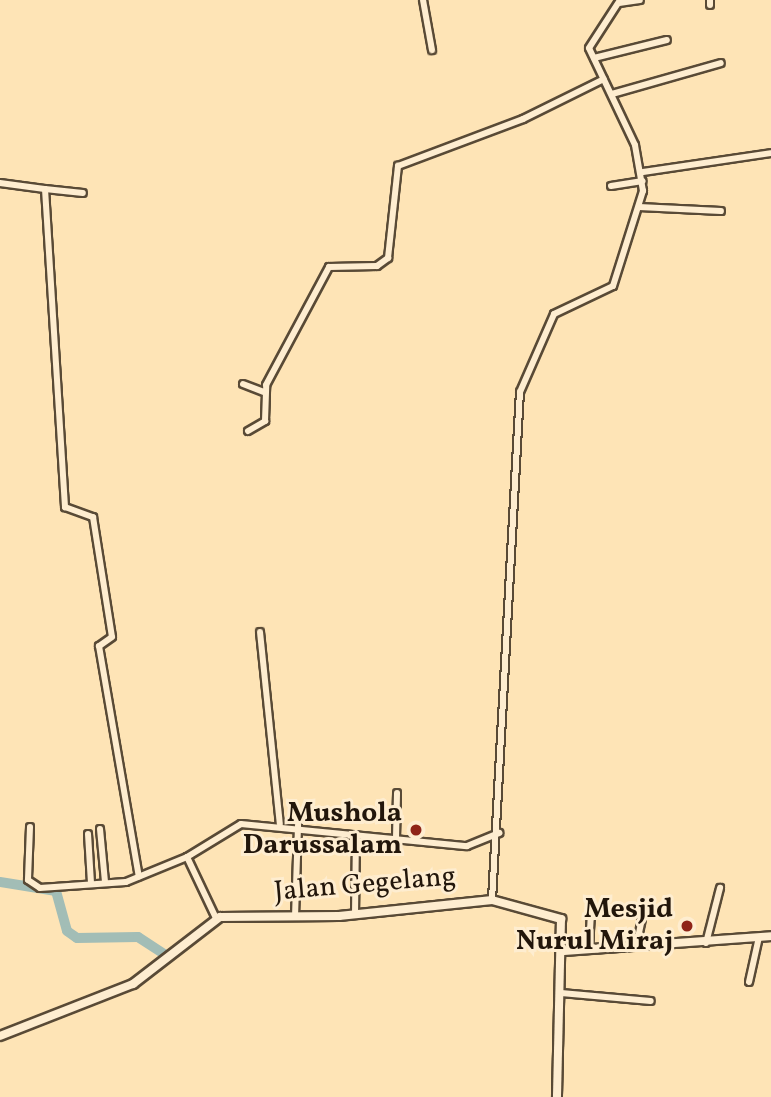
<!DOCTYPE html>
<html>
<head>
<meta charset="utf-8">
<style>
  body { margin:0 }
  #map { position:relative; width:771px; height:1097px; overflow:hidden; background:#fee4b6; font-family:Vollkorn,serif }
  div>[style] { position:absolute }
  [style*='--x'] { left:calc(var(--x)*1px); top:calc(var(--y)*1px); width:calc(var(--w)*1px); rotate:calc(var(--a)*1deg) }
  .river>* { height:10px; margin:-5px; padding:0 5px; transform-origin:5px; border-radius:5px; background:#a2bdb6 }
  .roads { filter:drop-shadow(2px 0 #594a36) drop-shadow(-2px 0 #594a36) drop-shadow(0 2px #594a36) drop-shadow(0 -2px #594a36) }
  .minor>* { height:6px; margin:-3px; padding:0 3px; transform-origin:3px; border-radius:3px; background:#feedd0 }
  .tertiary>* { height:8px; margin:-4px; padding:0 4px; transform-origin:4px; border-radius:4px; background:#feedd0 }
  .dots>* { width:19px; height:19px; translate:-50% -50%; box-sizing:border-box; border:4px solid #feedd0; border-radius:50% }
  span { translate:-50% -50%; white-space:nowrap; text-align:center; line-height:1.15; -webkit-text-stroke:6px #feedd0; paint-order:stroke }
  .poi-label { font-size:28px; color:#22160b; font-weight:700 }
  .right { translate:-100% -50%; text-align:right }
  .street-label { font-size:28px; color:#22160b }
</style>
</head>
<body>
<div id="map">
  <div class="river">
    <i style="--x:0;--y:882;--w:57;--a:9.1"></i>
    <i style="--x:56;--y:891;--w:41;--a:74.6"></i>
    <i style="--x:67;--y:931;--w:12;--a:35"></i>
    <i style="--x:77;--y:938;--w:61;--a:-0.9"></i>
    <i style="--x:138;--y:937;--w:30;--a:33"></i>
  </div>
  <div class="roads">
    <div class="minor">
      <i style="--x:423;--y:0;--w:51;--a:79.8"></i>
      <i style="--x:710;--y:0;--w:5;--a:90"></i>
      <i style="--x:619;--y:3;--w:21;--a:-8"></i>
      <i style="--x:594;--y:58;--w:75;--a:-13.9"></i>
      <i style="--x:612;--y:94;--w:113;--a:-15.9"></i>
      <i style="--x:643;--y:172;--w:129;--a:-8.4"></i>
      <i style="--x:0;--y:183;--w:45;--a:7.6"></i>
      <i style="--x:45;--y:189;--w:319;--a:86.4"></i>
      <i style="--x:65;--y:507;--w:30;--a:20"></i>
      <i style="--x:93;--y:517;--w:121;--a:81"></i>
      <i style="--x:112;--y:637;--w:16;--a:145"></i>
      <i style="--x:99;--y:646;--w:234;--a:80.2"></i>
      <i style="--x:611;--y:186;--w:32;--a:-9"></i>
      <i style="--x:45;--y:189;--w:38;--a:6"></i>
      <i style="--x:639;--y:207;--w:82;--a:2.8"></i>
      <i style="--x:243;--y:384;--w:22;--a:21"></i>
      <i style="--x:248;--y:431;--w:20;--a:-30"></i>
      <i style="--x:265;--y:421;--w:36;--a:-88"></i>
      <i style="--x:266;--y:385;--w:134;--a:-61.9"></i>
      <i style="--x:329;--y:267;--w:48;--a:-1.2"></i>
      <i style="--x:377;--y:266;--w:14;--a:-36"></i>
      <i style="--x:388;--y:258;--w:93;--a:-83.8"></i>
      <i style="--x:398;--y:166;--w:134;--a:-20.6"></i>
      <i style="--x:523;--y:119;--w:90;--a:-26.3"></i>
      <i style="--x:260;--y:632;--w:193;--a:84.1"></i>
      <i style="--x:30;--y:827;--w:53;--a:92.2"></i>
      <i style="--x:28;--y:880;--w:14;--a:34"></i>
      <i style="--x:40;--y:888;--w:86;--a:-4"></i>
      <i style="--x:126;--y:882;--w:66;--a:-22.3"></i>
      <i style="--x:187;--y:857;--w:63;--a:-31.4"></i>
      <i style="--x:241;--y:824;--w:227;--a:5.6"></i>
      <i style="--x:467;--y:846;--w:35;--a:-22"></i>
      <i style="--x:100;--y:829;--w:53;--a:84.6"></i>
      <i style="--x:88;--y:834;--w:49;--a:86.5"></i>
      <i style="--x:396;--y:838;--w:45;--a:-88.7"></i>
      <i style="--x:187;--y:857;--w:68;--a:64.6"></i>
      <i style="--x:492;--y:900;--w:509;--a:-86.85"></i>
      <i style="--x:520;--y:392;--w:85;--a:-66.4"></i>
      <i style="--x:554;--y:314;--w:65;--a:-25.4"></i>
      <i style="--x:613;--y:286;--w:100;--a:-72.5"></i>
      <i style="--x:643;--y:191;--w:47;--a:-99.9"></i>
      <i style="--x:635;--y:145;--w:107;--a:-115.4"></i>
      <i style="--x:589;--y:48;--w:57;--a:-57.1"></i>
      <i style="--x:355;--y:915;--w:79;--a:-89.3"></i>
      <i style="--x:295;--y:917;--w:92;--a:-88.1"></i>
      <i style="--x:706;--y:943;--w:57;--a:-75.7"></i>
      <i style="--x:636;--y:947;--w:29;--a:-78"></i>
      <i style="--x:589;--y:950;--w:38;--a:-87"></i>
      <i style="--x:749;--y:982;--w:46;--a:-77.5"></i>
      <i style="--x:561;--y:993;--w:90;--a:5.1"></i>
    </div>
    <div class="tertiary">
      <i style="--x:564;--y:951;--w:208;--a:-4.1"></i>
      <i style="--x:0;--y:1036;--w:143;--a:-21.4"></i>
      <i style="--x:133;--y:984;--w:110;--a:-37.6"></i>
      <i style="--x:220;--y:917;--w:119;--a:-0.5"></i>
      <i style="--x:339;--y:916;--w:154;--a:-6"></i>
      <i style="--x:492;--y:900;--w:72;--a:15.4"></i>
      <i style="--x:561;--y:919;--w:178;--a:91.3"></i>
    </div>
  </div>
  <div class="dots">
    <i style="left:416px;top:830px;background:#8f2418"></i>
    <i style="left:687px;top:926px;background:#8f2418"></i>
  </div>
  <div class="poi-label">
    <span class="right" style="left:402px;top:830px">Mushola<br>Darussalam</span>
    <span class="right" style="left:673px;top:926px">Mesjid<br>Nurul Miraj</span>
  </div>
  <div class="street-label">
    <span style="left:365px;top:885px;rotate:-5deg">Jalan Gegelang</span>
  </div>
</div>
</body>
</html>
